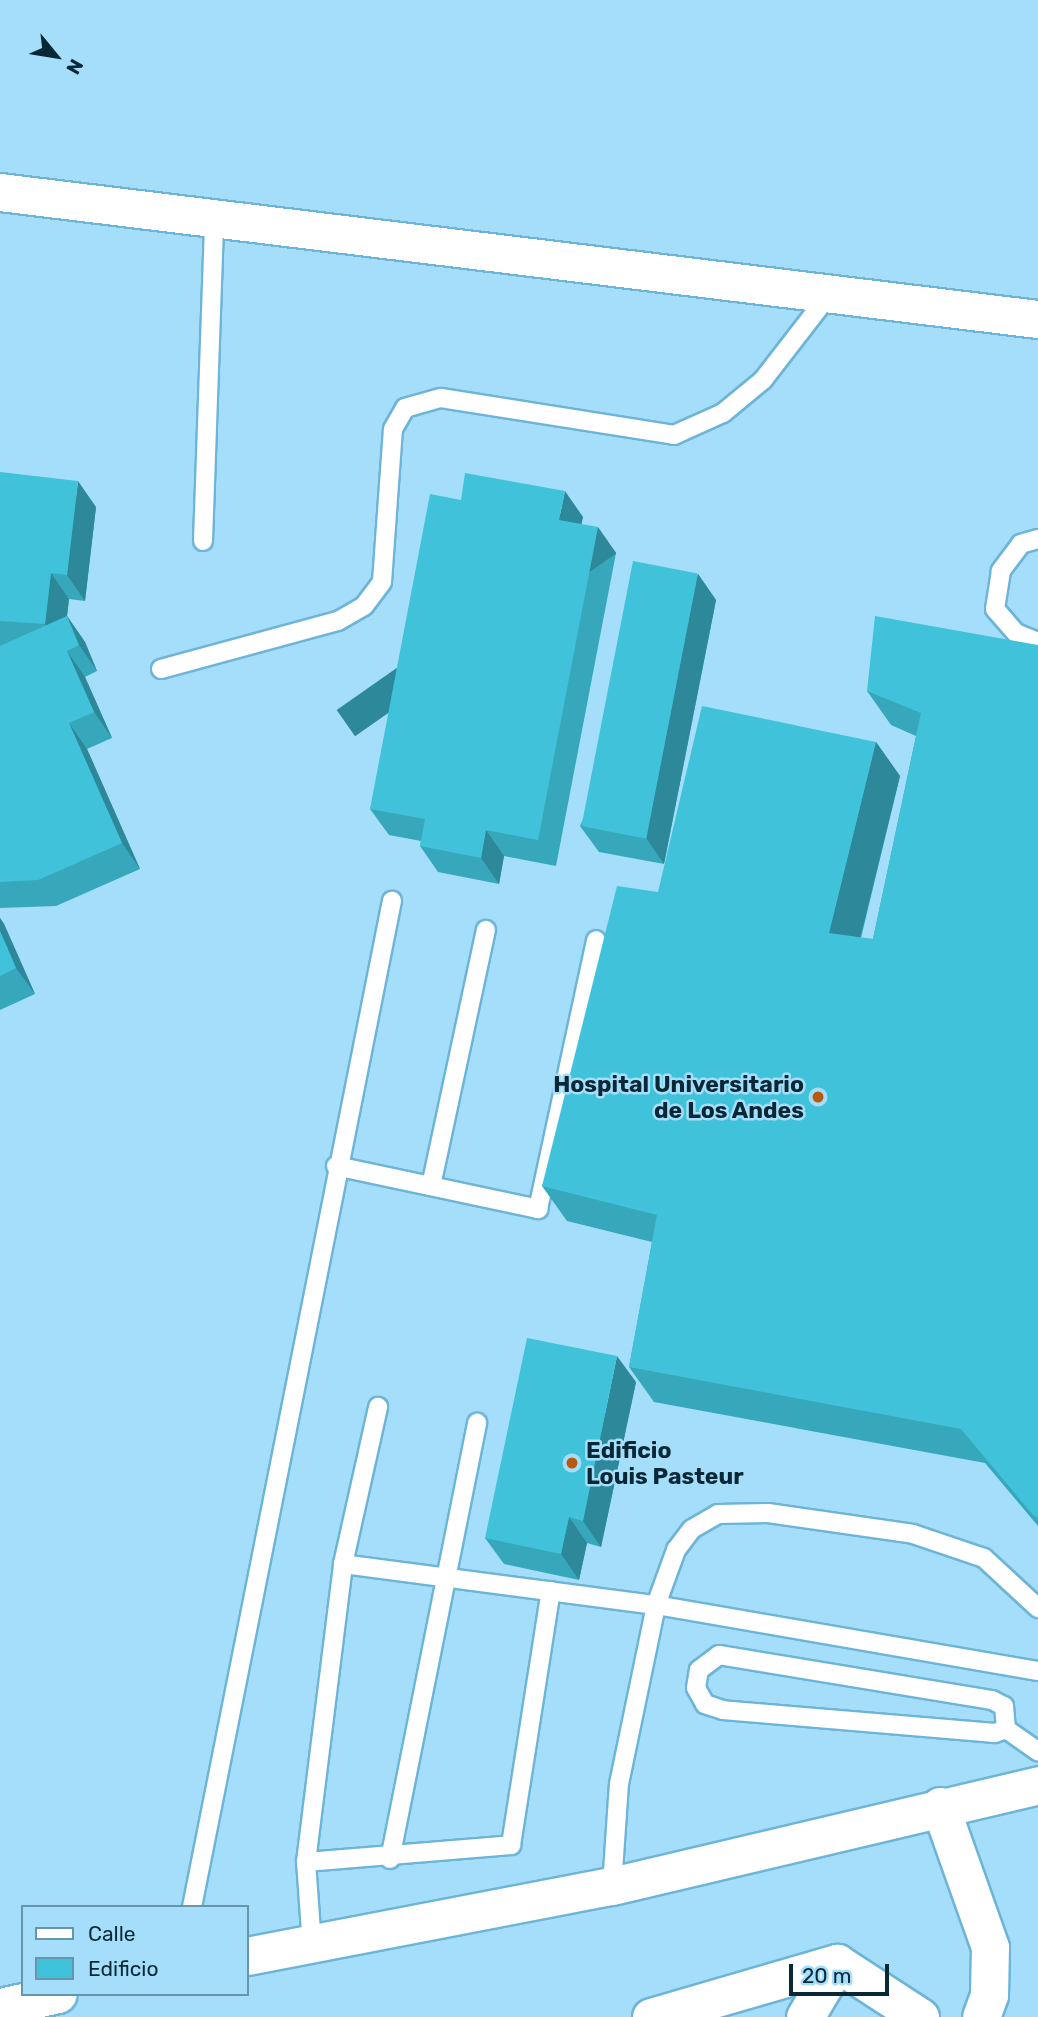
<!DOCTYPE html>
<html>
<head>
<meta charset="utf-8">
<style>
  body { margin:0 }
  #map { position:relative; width:1038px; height:2017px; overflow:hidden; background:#a5defb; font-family:Rubik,sans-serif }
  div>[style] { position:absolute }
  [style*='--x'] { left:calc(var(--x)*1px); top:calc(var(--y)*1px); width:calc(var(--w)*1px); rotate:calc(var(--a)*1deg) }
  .roads { filter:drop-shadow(2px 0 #6db4d8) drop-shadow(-2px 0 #6db4d8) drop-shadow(0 2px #6db4d8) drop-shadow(0 -2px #6db4d8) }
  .lane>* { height:18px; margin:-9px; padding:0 9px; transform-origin:9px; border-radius:9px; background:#fff }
  .street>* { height:37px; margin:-18.5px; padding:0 18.5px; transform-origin:18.5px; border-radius:18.5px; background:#fff }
  .wall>* { inset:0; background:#37a8bb }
  .shaded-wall>* { inset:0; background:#2d8899; transform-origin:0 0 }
  .building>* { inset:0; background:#40c3da; transform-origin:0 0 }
  .dots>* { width:19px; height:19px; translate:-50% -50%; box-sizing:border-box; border:4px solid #a5defb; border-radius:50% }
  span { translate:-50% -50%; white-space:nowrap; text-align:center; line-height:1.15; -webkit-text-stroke:5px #a5defb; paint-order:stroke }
  .poi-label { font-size:23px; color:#092836; font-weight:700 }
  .right { translate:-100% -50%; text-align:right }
  .left { translate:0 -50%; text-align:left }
  .legend { position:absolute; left:21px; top:1905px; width:228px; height:91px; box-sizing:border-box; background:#a5defb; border:2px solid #6795ac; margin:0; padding:9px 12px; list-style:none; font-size:21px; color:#092836 }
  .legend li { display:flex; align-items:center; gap:14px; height:35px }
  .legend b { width:35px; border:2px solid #6795ac }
  .north { position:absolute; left:21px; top:21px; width:70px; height:70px; -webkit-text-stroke:5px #a5defb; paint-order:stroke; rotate:120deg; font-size:19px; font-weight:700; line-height:28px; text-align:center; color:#092836 }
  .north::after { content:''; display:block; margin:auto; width:24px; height:32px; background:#092836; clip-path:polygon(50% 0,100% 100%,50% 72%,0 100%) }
  .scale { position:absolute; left:789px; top:1964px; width:100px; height:32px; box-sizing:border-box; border:4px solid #092836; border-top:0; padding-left:9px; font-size:21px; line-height:24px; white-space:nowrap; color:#092836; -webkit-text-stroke:5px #a5defb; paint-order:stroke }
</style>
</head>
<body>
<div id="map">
  <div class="roads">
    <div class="lane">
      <i style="--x:1038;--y:539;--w:18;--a:164"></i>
      <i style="--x:1021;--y:544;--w:34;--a:127"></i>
      <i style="--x:1001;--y:571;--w:38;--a:99"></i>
      <i style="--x:995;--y:609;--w:32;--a:49"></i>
      <i style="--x:1016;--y:633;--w:24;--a:22"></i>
      <i style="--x:203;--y:541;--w:320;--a:-88"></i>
      <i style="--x:161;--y:669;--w:183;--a:-15.2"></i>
      <i style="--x:338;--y:621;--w:30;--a:-30"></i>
      <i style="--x:364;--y:606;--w:30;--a:-53"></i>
      <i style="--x:382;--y:582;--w:153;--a:-85.9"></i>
      <i style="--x:393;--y:429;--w:24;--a:-60"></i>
      <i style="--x:405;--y:408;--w:37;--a:-16"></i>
      <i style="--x:441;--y:398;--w:236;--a:9"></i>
      <i style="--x:674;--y:435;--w:54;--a:-24.2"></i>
      <i style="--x:723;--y:413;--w:52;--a:-39.5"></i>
      <i style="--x:763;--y:380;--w:106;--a:-52.3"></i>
      <i style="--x:336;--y:1166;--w:207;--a:12"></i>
      <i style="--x:538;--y:1209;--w:275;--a:-77.8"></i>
      <i style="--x:431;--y:1186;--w:262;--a:-77.9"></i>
      <i style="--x:343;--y:1564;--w:316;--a:7.5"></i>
      <i style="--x:656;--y:1605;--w:388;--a:9.8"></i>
      <i style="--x:719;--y:1655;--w:277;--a:9.4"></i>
      <i style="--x:992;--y:1700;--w:13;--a:27"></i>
      <i style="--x:1004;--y:1706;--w:23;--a:85"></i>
      <i style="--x:1006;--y:1729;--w:12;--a:160"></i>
      <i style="--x:995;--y:1733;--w:273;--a:-175.2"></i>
      <i style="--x:723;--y:1710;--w:19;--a:-162"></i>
      <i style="--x:705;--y:1704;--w:18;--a:-119"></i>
      <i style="--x:696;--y:1688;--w:18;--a:-81"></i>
      <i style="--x:699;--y:1670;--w:25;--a:-37"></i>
      <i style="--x:1006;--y:1729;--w:39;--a:35"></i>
      <i style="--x:390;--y:1859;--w:445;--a:-78.7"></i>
      <i style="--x:306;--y:1862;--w:206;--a:-4.7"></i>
      <i style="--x:511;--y:1845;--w:257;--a:-81.1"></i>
      <i style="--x:612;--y:1886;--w:102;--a:-86.1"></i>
      <i style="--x:619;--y:1784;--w:183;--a:-78.3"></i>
      <i style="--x:656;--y:1605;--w:59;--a:-70"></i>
      <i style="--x:676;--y:1550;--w:26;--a:-53"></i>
      <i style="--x:692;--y:1529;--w:30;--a:-30"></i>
      <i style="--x:718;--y:1514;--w:50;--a:-1.1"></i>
      <i style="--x:768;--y:1513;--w:147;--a:8.2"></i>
      <i style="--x:913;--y:1534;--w:75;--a:18.7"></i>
      <i style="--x:984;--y:1558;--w:74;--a:42.8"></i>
      <i style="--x:192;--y:1907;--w:1026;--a:-78.76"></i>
      <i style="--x:312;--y:1945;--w:83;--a:-94.1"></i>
      <i style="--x:306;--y:1862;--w:300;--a:-82.9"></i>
      <i style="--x:343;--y:1564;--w:161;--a:-77.4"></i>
    </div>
    <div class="street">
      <i style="--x:0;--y:192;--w:1046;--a:6.98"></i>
      <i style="--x:940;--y:1806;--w:150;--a:70.5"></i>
      <i style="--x:990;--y:1947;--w:48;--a:91.2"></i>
      <i style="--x:989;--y:1995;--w:23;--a:110"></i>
      <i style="--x:247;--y:1956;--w:372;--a:-10.9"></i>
      <i style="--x:612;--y:1886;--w:438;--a:-13.3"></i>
      <i style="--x:837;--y:1963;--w:99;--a:33"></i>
      <i style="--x:0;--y:2007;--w:59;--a:-12.6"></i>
      <i style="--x:651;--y:2017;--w:194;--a:-16.2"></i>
      <i style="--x:805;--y:2017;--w:63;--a:-59.3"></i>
    </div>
  </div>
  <div class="wall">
    <i style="clip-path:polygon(0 472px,96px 507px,85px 601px,69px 599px,67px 616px,85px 642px,97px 671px,85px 677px,112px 738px,87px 749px,140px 869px,56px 906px,0 908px)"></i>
    <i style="clip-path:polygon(461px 500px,583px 517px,581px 524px,616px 553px,556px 866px,504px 856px,499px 884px,438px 872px,420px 846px,421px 841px,389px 835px,370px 809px)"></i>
    <i style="clip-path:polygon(698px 574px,716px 600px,664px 864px,599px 852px,580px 826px)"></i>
    <i style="clip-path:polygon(1038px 645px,1038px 1526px,985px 1463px,654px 1402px,629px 1367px,652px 1242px,567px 1221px,542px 1186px,658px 892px,876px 742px,900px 776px,861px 938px,873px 939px,916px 736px,891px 725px,867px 691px)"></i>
    <i style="clip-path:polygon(0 918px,4px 924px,35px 994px,0 1010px)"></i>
    <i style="clip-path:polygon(636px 1382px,601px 1547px,587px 1543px,579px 1580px,504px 1564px,485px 1538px)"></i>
  </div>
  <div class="shaded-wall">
    <i style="clip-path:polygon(78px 481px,96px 507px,85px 601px,67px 575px)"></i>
    <i style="clip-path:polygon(565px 491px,583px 517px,577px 546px,559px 520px)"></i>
    <i style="left:598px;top:527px;width:32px;height:319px;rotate:55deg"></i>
    <i style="clip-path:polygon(51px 573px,69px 599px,67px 616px,85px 642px,97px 671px,79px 645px,63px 651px,45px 624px)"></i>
    <i style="clip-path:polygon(698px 574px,716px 600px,664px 864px,646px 838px)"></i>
    <i style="clip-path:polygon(67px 651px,85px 677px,112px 738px,94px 712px)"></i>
    <i style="clip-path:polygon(69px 723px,87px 749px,140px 869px,122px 843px)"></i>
    <i style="clip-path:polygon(876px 742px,900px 776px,853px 967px,829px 933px)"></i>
    <i style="clip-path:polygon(486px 830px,504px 856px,499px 884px,481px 858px)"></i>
    <i style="clip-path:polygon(0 918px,4px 924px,35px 994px,16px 968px,0 931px)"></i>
    <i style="clip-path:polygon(617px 1356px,636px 1382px,601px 1547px,583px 1521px)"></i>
    <i style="clip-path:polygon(569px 1517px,587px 1543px,579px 1580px,561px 1554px)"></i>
  </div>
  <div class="building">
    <i style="clip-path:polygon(0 472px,78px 481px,67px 575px,51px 573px,45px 624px,0 621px)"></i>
    <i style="clip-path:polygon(465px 473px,565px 491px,559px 520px,598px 527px,538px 840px,486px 830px,481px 858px,420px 846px,425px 819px,370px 809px,430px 494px,461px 500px)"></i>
    <i style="left:633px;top:561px;width:66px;height:270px;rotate:11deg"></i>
    <i style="clip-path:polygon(67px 616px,79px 645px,67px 651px,94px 712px,69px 723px,122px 843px,38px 880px,0 882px,0 646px)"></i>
    <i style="clip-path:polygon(875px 616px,1038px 645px,1038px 1518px,1033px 1515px,961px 1429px,629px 1367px,657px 1215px,542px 1186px,617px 886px,658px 892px,702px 706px,876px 742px,829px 933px,873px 939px,921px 713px,867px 691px)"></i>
    <i style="clip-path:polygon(0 931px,16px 968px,0 976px)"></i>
    <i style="clip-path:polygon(527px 1338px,617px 1356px,583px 1521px,569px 1517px,561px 1554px,485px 1538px)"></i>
  </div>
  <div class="dots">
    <i style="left:818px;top:1097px;background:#b95b0e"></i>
    <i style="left:572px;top:1463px;background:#b95b0e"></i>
  </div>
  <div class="poi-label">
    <span class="right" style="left:804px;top:1097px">Hospital Universitario<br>de Los Andes</span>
    <span class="left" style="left:586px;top:1463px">Edificio<br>Louis Pasteur</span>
  </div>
  <ul class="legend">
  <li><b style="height:9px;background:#fff"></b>Calle</li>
  <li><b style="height:19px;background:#40c3da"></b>Edificio</li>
  </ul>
  <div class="north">N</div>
  <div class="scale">20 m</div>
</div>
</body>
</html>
